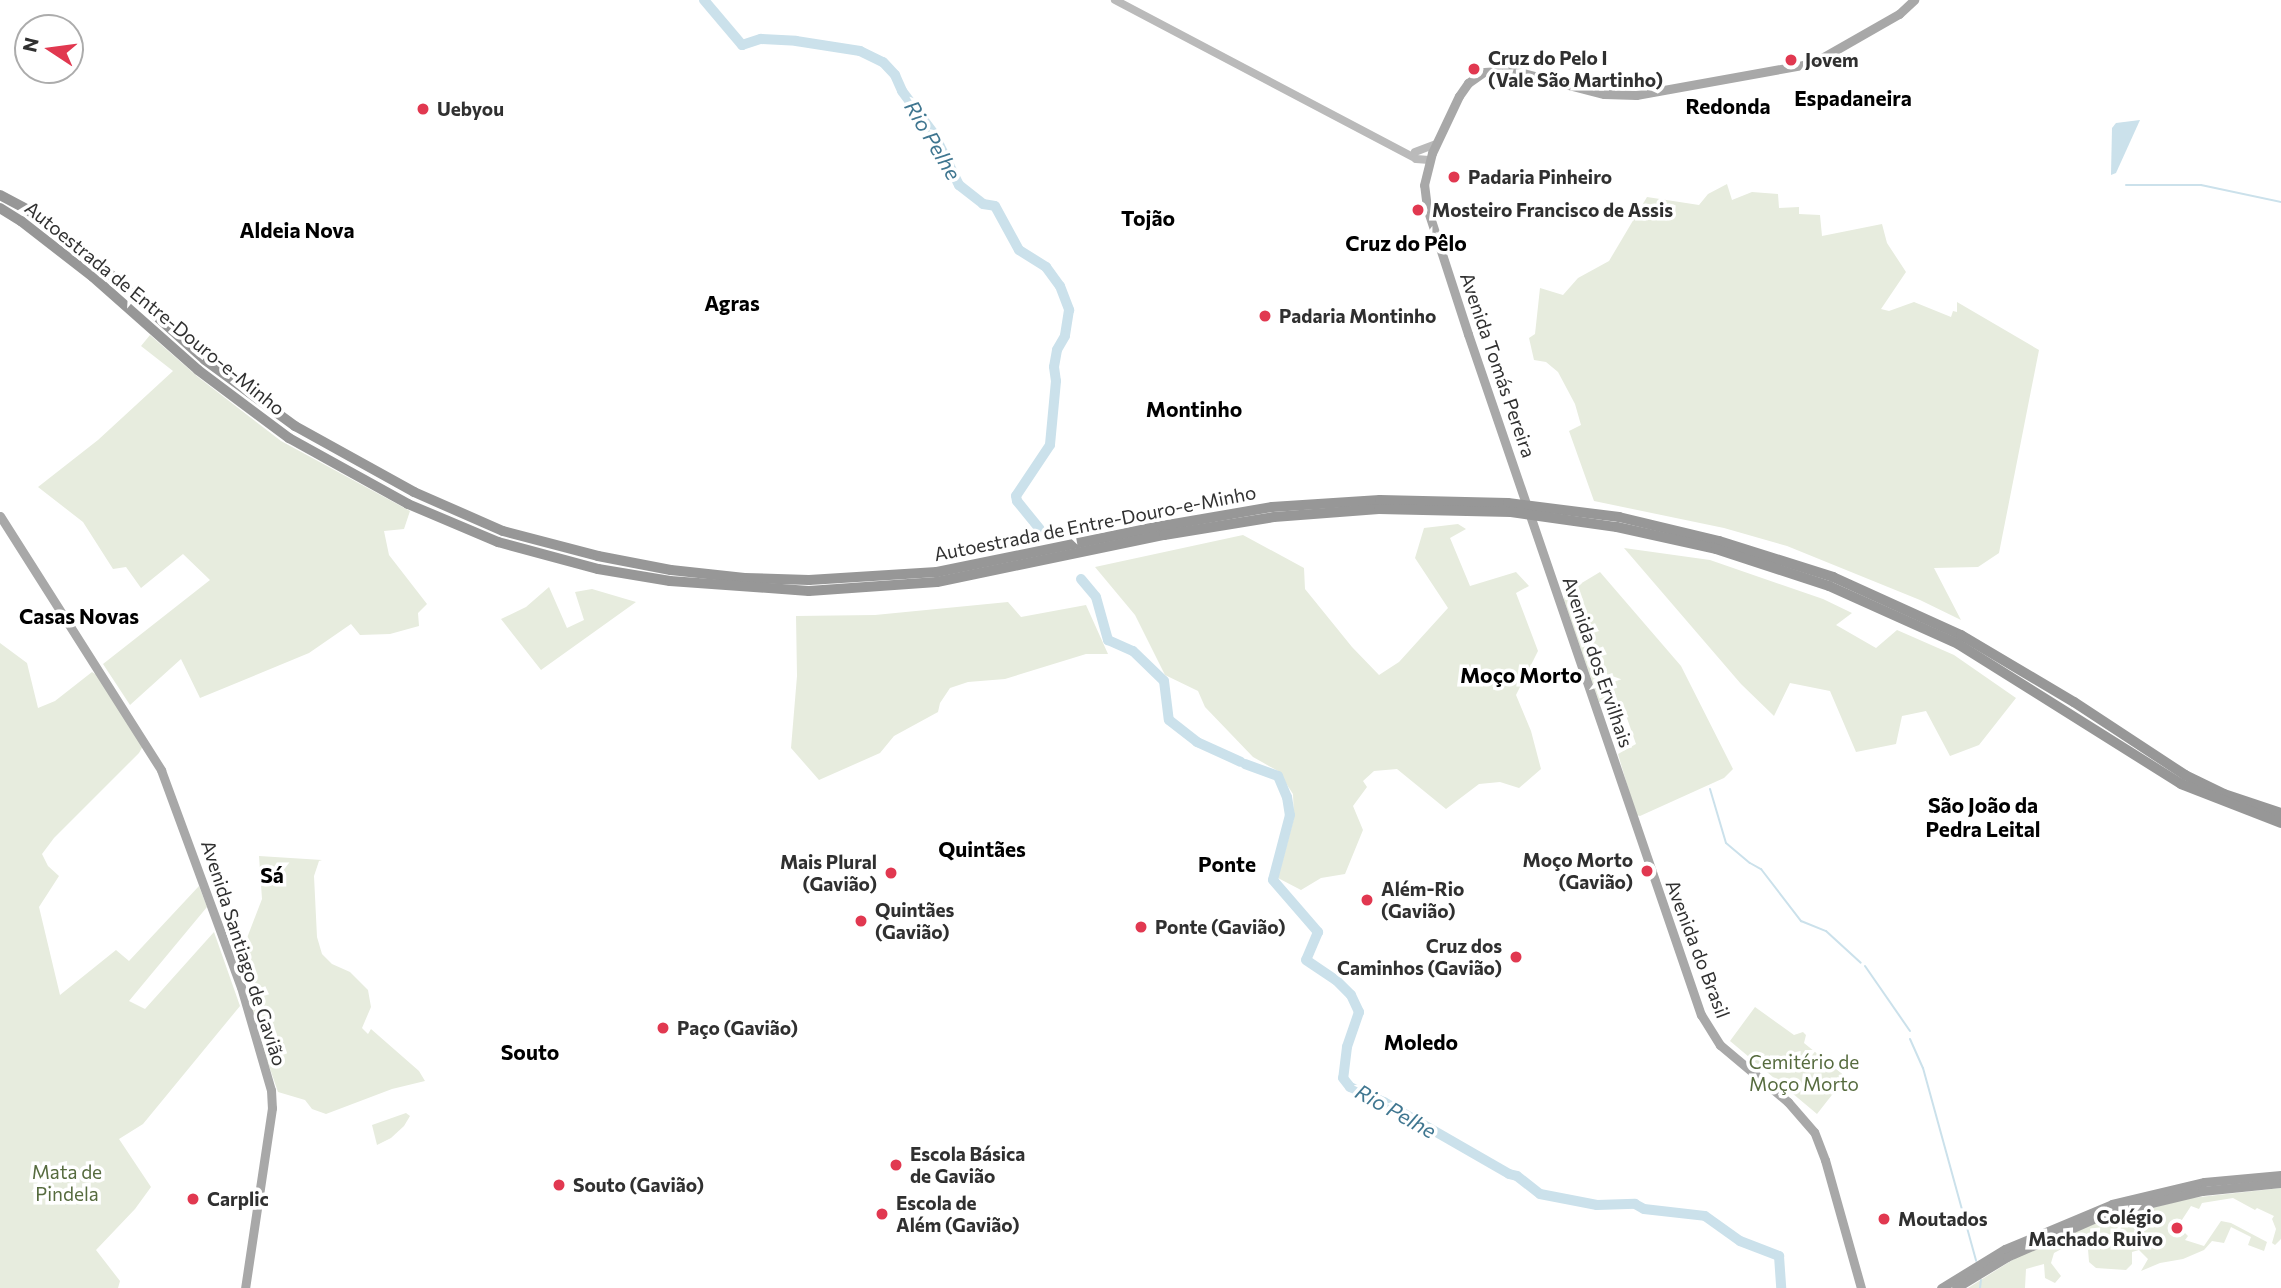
<!DOCTYPE html>
<html>
<head>
<meta charset="utf-8">
<style>
  body { margin:0 }
  #map { position:relative; width:2281px; height:1288px; overflow:hidden; background:#fff; font-family:Commissioner,sans-serif }
  div>[style] { position:absolute }
  [style*='--x'] { left:calc(var(--x)*1px); top:calc(var(--y)*1px); width:calc(var(--w)*1px); rotate:calc(var(--a)*1deg) }
  .green>* { inset:0; background:#e7ecde }
  .water>* { inset:0; background:#cbe1eb }
  .stream>* { height:2px; margin:-1px; padding:0 1px; transform-origin:1px; border-radius:1px; background:#cbe1eb }
  .river>* { height:10px; margin:-5px; padding:0 5px; transform-origin:5px; border-radius:5px; background:#cbe1eb }
  .secondary>* { height:8px; margin:-4px; padding:0 4px; transform-origin:4px; border-radius:4px; background:#bababa }
  .primary>* { height:9px; margin:-4.5px; padding:0 4.5px; transform-origin:4.5px; border-radius:4.5px; background:#a8a8a8 }
  .trunk>* { height:9px; margin:-4.5px; padding:0 4.5px; transform-origin:4.5px; border-radius:4.5px; background:#a0a0a0 }
  .motorway>* { height:10px; margin:-5px; padding:0 5px; transform-origin:5px; border-radius:5px; background:#979797 }
  .dots>* { width:19px; height:19px; translate:-50% -50%; box-sizing:border-box; border:4px solid #fff; border-radius:50% }
  span { translate:-50% -50%; white-space:nowrap; text-align:center; line-height:1.15; -webkit-text-stroke:7px #fff; paint-order:stroke }
  .poi-label { font-size:19px; color:#303030; font-weight:700 }
  .left { translate:0 -50%; text-align:left }
  .right { translate:-100% -50%; text-align:right }
  .street-label { font-size:19px; color:#303030 }
  .park-label { font-size:19px; color:#566b3e }
  .neighbourhood-label { font-size:21px; color:#000; font-weight:700 }
  .water-label { font-size:21px; color:#3f7690; font-style:italic }
  .north { position:absolute; left:14px; top:14px; width:70px; height:70px; box-sizing:border-box; background:#fff; border:2px solid #acacac; border-radius:50%; rotate:283deg; font-size:19px; font-weight:700; line-height:28px; text-align:center; color:#303030 }
  .north::after { content:''; display:block; margin:auto; width:24px; height:32px; background:#e13850; clip-path:polygon(50% 0,100% 100%,50% 72%,0 100%) }
</style>
</head>
<body>
<div id="map">
  <div class="green">
    <i style="clip-path:polygon(1727px 184px,1732px 200px,1752px 192px,1778px 194px,1779px 208px,1799px 207px,1799px 214px,1820px 215px,1822px 236px,1882px 224px,1887px 243px,1906px 272px,1881px 309px,1889px 311px,1914px 302px,1951px 317px,1953px 311px,1957px 312px,1957px 302px,2039px 350px,1999px 553px,1978px 567px,1934px 568px,1961px 620px,1920px 600px,1787px 546px,1724px 528px,1594px 501px,1569px 431px,1581px 425px,1575px 404px,1558px 372px,1546px 362px,1534px 360px,1529px 338px,1535px 334px,1540px 288px,1563px 295px,1578px 278px,1609px 261px,1647px 197px,1699px 205px,1708px 194px)"></i>
    <i style="clip-path:polygon(150px 335px,198px 377px,281px 441px,410px 511px,404px 529px,384px 531px,389px 555px,427px 604px,418px 613px,419px 626px,390px 634px,360px 635px,351px 624px,309px 653px,200px 698px,181px 659px,130px 705px,103px 664px,210px 580px,183px 554px,141px 588px,126px 567px,113px 569px,83px 522px,38px 487px,98px 440px,173px 371px,141px 346px)"></i>
    <i style="clip-path:polygon(1458px 524px,1466px 529px,1450px 538px,1470px 586px,1516px 572px,1529px 586px,1516px 593px,1538px 651px,1516px 695px,1531px 731px,1541px 769px,1519px 788px,1500px 782px,1479px 784px,1446px 809px,1397px 769px,1374px 771px,1363px 781px,1367px 787px,1353px 806px,1363px 830px,1345px 874px,1321px 878px,1301px 890px,1278px 878px,1294px 818px,1293px 794px,1278px 771px,1253px 757px,1205px 707px,1198px 691px,1165px 675px,1135px 615px,1095px 567px,1243px 535px,1304px 568px,1305px 589px,1352px 647px,1379px 675px,1399px 662px,1448px 608px,1415px 558px,1424px 528px)"></i>
    <i style="clip-path:polygon(1624px 548px,1710px 560px,1823px 599px,1852px 613px,1836px 625px,1876px 648px,1897px 630px,1954px 655px,2016px 698px,1979px 745px,1950px 756px,1926px 711px,1902px 716px,1896px 744px,1856px 752px,1830px 691px,1790px 683px,1774px 716px,1741px 684px)"></i>
    <i style="clip-path:polygon(1600px 572px,1681px 666px,1733px 769px,1724px 778px,1640px 816px,1636px 815px,1618px 754px,1636px 744px,1621px 701px,1599px 702px,1564px 600px,1565px 593px)"></i>
    <i style="clip-path:polygon(549px 587px,567px 628px,584px 620px,575px 592px,592px 589px,636px 602px,541px 670px,501px 619px,526px 607px)"></i>
    <i style="clip-path:polygon(1008px 602px,1021px 617px,1086px 605px,1108px 654px,1086px 654px,1005px 679px,968px 682px,950px 688px,940px 703px,938px 712px,894px 736px,880px 753px,819px 780px,791px 748px,797px 676px,796px 616px,875px 615px)"></i>
    <i style="clip-path:polygon(0 643px,27px 663px,38px 708px,55px 701px,92px 672px,100px 677px,144px 744px,139px 753px,54px 838px,42px 854px,48px 866px,59px 876px,39px 907px,60px 995px,116px 950px,129px 961px,199px 886px,207px 907px,129px 1001px,145px 1009px,214px 932px,240px 1006px,143px 1124px,119px 1139px,151px 1187px,135px 1209px,96px 1250px,120px 1281px,118px 1288px,0 1288px)"></i>
    <i style="clip-path:polygon(259px 856px,322px 860px,319px 861px,314px 876px,317px 937px,322px 954px,332px 964px,350px 972px,368px 990px,371px 1007px,362px 1028px,368px 1034px,371px 1029px,419px 1071px,425px 1081px,392px 1089px,326px 1114px,312px 1109px,305px 1100px,278px 1092px,246px 999px,251px 972px,247px 938px,262px 899px)"></i>
    <i style="clip-path:polygon(1755px 1007px,1794px 1035px,1803px 1032px,1806px 1035px,1804px 1043px,1846px 1077px,1817px 1114px,1730px 1041px)"></i>
    <i style="clip-path:polygon(406px 1113px,410px 1116px,404px 1126px,391px 1138px,377px 1145px,372px 1125px)"></i>
    <i style="clip-path:polygon(2281px 1188px,2281px 1239px,2275px 1245px,2272px 1243px,2276px 1229px,2272px 1219px,2274px 1216px,2257px 1208px,2255px 1210px,2233px 1198px,2202px 1203px,2199px 1209px,2191px 1206px,2178px 1226px,2188px 1236px,2185px 1240px,2204px 1246px,2221px 1221px,2231px 1223px,2267px 1242px,2264px 1251px,2248px 1245px,2251px 1237px,2231px 1227px,2224px 1243px,2212px 1241px,2204px 1250px,2183px 1259px,2160px 1263px,2141px 1271px,2148px 1259px,2139px 1250px,2132px 1252px,2132px 1264px,2126px 1270px,2096px 1268px,2089px 1262px,2088px 1249px,2067px 1246px,2054px 1253px,2051px 1263px,2061px 1276px,2055px 1283px,2045px 1278px,2044px 1264px,2026px 1269px,2025px 1288px,1968px 1288px,2022px 1254px,2103px 1220px,2191px 1198px)"></i>
  </div>
  <div class="water">
    <i style="clip-path:polygon(2140px 120px,2116px 173px,2111px 175px,2112px 128px,2116px 123px)"></i>
  </div>
  <div class="stream">
    <i style="--x:2126;--y:185;--w:75;--a:0"></i>
    <i style="--x:2201;--y:185;--w:82;--a:12"></i>
    <i style="--x:1710;--y:789;--w:56;--a:73.5"></i>
    <i style="--x:1726;--y:843;--w:31;--a:40"></i>
    <i style="--x:1750;--y:863;--w:13;--a:29"></i>
    <i style="--x:1761;--y:869;--w:66;--a:52.4"></i>
    <i style="--x:1801;--y:921;--w:27;--a:22"></i>
    <i style="--x:1826;--y:931;--w:47;--a:42.4"></i>
    <i style="--x:1865;--y:966;--w:79;--a:55.3"></i>
    <i style="--x:1910;--y:1039;--w:32;--a:66"></i>
    <i style="--x:1923;--y:1068;--w:200;--a:74.6"></i>
    <i style="--x:1980;--y:1288;--w:8;--a:-83"></i>
  </div>
  <div class="river">
    <i style="--x:704;--y:0;--w:59;--a:49.8"></i>
    <i style="--x:742;--y:45;--w:20;--a:-18"></i>
    <i style="--x:761;--y:39;--w:35;--a:3"></i>
    <i style="--x:796;--y:41;--w:65;--a:8.9"></i>
    <i style="--x:860;--y:51;--w:25;--a:26"></i>
    <i style="--x:883;--y:62;--w:18;--a:47"></i>
    <i style="--x:895;--y:75;--w:17;--a:66"></i>
    <i style="--x:902;--y:91;--w:54;--a:53.3"></i>
    <i style="--x:934;--y:134;--w:57;--a:63.9"></i>
    <i style="--x:959;--y:185;--w:31;--a:38"></i>
    <i style="--x:983;--y:204;--w:12;--a:9"></i>
    <i style="--x:995;--y:206;--w:50;--a:61.4"></i>
    <i style="--x:1019;--y:250;--w:32;--a:32"></i>
    <i style="--x:1046;--y:267;--w:24;--a:54"></i>
    <i style="--x:1060;--y:286;--w:26;--a:69"></i>
    <i style="--x:1069;--y:310;--w:26;--a:99"></i>
    <i style="--x:1065;--y:336;--w:16;--a:120"></i>
    <i style="--x:1057;--y:350;--w:17;--a:100"></i>
    <i style="--x:1054;--y:367;--w:14;--a:82"></i>
    <i style="--x:1056;--y:381;--w:64;--a:95.4"></i>
    <i style="--x:1050;--y:445;--w:61;--a:123.7"></i>
    <i style="--x:1016;--y:496;--w:5;--a:79"></i>
    <i style="--x:1017;--y:501;--w:36;--a:51"></i>
    <i style="--x:1081;--y:579;--w:23;--a:50"></i>
    <i style="--x:1096;--y:597;--w:45;--a:74.4"></i>
    <i style="--x:1108;--y:640;--w:27;--a:24"></i>
    <i style="--x:1133;--y:651;--w:43;--a:44.1"></i>
    <i style="--x:1164;--y:681;--w:39;--a:83"></i>
    <i style="--x:1169;--y:720;--w:36;--a:38"></i>
    <i style="--x:1197;--y:742;--w:48;--a:24.4"></i>
    <i style="--x:1245;--y:764;--w:35;--a:20"></i>
    <i style="--x:1278;--y:776;--w:23;--a:67"></i>
    <i style="--x:1287;--y:797;--w:18;--a:81"></i>
    <i style="--x:1290;--y:815;--w:67;--a:104.7"></i>
    <i style="--x:1273;--y:880;--w:69;--a:49.1"></i>
    <i style="--x:1318;--y:932;--w:30;--a:113"></i>
    <i style="--x:1306;--y:960;--w:36;--a:34"></i>
    <i style="--x:1336;--y:980;--w:21;--a:45"></i>
    <i style="--x:1351;--y:995;--w:19;--a:65"></i>
    <i style="--x:1359;--y:1012;--w:37;--a:109"></i>
    <i style="--x:1347;--y:1047;--w:31;--a:97"></i>
    <i style="--x:1343;--y:1078;--w:11;--a:52"></i>
    <i style="--x:1350;--y:1087;--w:37;--a:24"></i>
    <i style="--x:1384;--y:1102;--w:144;--a:29.9"></i>
    <i style="--x:1509;--y:1174;--w:8;--a:14"></i>
    <i style="--x:1517;--y:1176;--w:29;--a:38"></i>
    <i style="--x:1540;--y:1194;--w:58;--a:10.9"></i>
    <i style="--x:1597;--y:1205;--w:38;--a:-2"></i>
    <i style="--x:1635;--y:1204;--w:10;--a:29"></i>
    <i style="--x:1644;--y:1209;--w:61;--a:6.5"></i>
    <i style="--x:1705;--y:1216;--w:43;--a:35.5"></i>
    <i style="--x:1740;--y:1241;--w:42;--a:21"></i>
    <i style="--x:1779;--y:1256;--w:32;--a:86"></i>
  </div>
  <div class="secondary">
    <i style="--x:1115;--y:0;--w:340;--a:27.8"></i>
    <i style="--x:1416;--y:159;--w:13;--a:4"></i>
    <i style="--x:1415;--y:152;--w:22;--a:-21"></i>
  </div>
  <div class="primary">
    <i style="--x:0;--y:516;--w:301;--a:57.6"></i>
    <i style="--x:161;--y:770;--w:231;--a:69.8"></i>
    <i style="--x:241;--y:987;--w:107;--a:73.8"></i>
    <i style="--x:271;--y:1090;--w:18;--a:87"></i>
    <i style="--x:272;--y:1108;--w:182;--a:98.5"></i>
    <i style="--x:1861;--y:1288;--w:133;--a:-105.7"></i>
    <i style="--x:1825;--y:1160;--w:30;--a:-111"></i>
    <i style="--x:1814;--y:1132;--w:40;--a:-131"></i>
    <i style="--x:1788;--y:1102;--w:89;--a:-140"></i>
    <i style="--x:1720;--y:1045;--w:36;--a:-122"></i>
    <i style="--x:1701;--y:1015;--w:720;--a:-108.89"></i>
    <i style="--x:1468;--y:334;--w:133;--a:-108"></i>
    <i style="--x:1427;--y:208;--w:23;--a:-97"></i>
    <i style="--x:1424;--y:185;--w:33;--a:-76"></i>
    <i style="--x:1432;--y:153;--w:63;--a:-64.7"></i>
    <i style="--x:1459;--y:96;--w:16;--a:-55"></i>
    <i style="--x:1468;--y:83;--w:19;--a:-35"></i>
    <i style="--x:1484;--y:72;--w:27;--a:-4"></i>
    <i style="--x:1511;--y:70;--w:96;--a:14.5"></i>
    <i style="--x:1604;--y:94;--w:32;--a:2"></i>
    <i style="--x:1636;--y:95;--w:180;--a:-10.2"></i>
    <i style="--x:1813;--y:63;--w:99;--a:-29.7"></i>
    <i style="--x:1899;--y:14;--w:21;--a:-43"></i>
  </div>
  <div class="trunk">
    <i style="--x:1941;--y:1288;--w:75;--a:-31.4"></i>
    <i style="--x:2005;--y:1249;--w:116;--a:-22.8"></i>
    <i style="--x:2112;--y:1204;--w:95;--a:-13.4"></i>
    <i style="--x:2204;--y:1182;--w:77;--a:-5.2"></i>
    <i style="--x:1956;--y:1288;--w:60;--a:-31.3"></i>
    <i style="--x:2007;--y:1257;--w:107;--a:-23.7"></i>
    <i style="--x:2105;--y:1214;--w:100;--a:-13.3"></i>
    <i style="--x:2202;--y:1191;--w:79;--a:-5.8"></i>
  </div>
  <div class="motorway">
    <i style="--x:0;--y:195;--w:32;--a:28"></i>
    <i style="--x:28;--y:210;--w:92;--a:37.5"></i>
    <i style="--x:101;--y:266;--w:140;--a:42.1"></i>
    <i style="--x:205;--y:360;--w:112;--a:36.3"></i>
    <i style="--x:295;--y:426;--w:136;--a:29"></i>
    <i style="--x:414;--y:492;--w:97;--a:23.7"></i>
    <i style="--x:503;--y:531;--w:98;--a:14.7"></i>
    <i style="--x:598;--y:556;--w:74;--a:10.9"></i>
    <i style="--x:671;--y:570;--w:74;--a:6.2"></i>
    <i style="--x:745;--y:578;--w:64;--a:1.8"></i>
    <i style="--x:809;--y:580;--w:128;--a:-3.6"></i>
    <i style="--x:937;--y:572;--w:230;--a:-11.6"></i>
    <i style="--x:1162;--y:526;--w:112;--a:-9.8"></i>
    <i style="--x:1272;--y:507;--w:108;--a:-3.7"></i>
    <i style="--x:1380;--y:500;--w:128;--a:1.3"></i>
    <i style="--x:1508;--y:503;--w:112;--a:7.2"></i>
    <i style="--x:1619;--y:517;--w:103;--a:13.5"></i>
    <i style="--x:1719;--y:541;--w:120;--a:17.5"></i>
    <i style="--x:1833;--y:577;--w:141;--a:24.4"></i>
    <i style="--x:1961;--y:635;--w:131;--a:30.7"></i>
    <i style="--x:2074;--y:702;--w:133;--a:33.3"></i>
    <i style="--x:2185;--y:775;--w:43;--a:26"></i>
    <i style="--x:2224;--y:794;--w:60;--a:18.4"></i>
    <i style="--x:0;--y:208;--w:25;--a:32"></i>
    <i style="--x:21;--y:221;--w:91;--a:37.9"></i>
    <i style="--x:93;--y:277;--w:140;--a:41.5"></i>
    <i style="--x:198;--y:370;--w:114;--a:36.8"></i>
    <i style="--x:289;--y:438;--w:136;--a:29"></i>
    <i style="--x:408;--y:504;--w:98;--a:22.9"></i>
    <i style="--x:498;--y:542;--w:104;--a:15.1"></i>
    <i style="--x:598;--y:569;--w:73;--a:9.5"></i>
    <i style="--x:670;--y:581;--w:139;--a:4.1"></i>
    <i style="--x:809;--y:591;--w:128;--a:-4"></i>
    <i style="--x:937;--y:582;--w:232;--a:-11.7"></i>
    <i style="--x:1164;--y:535;--w:111;--a:-9.3"></i>
    <i style="--x:1274;--y:517;--w:105;--a:-4.4"></i>
    <i style="--x:1379;--y:509;--w:132;--a:1.3"></i>
    <i style="--x:1511;--y:512;--w:107;--a:8.1"></i>
    <i style="--x:1617;--y:527;--w:101;--a:12.5"></i>
    <i style="--x:1716;--y:549;--w:119;--a:18.1"></i>
    <i style="--x:1829;--y:586;--w:141;--a:24.2"></i>
    <i style="--x:1958;--y:644;--w:263;--a:32.1"></i>
    <i style="--x:2181;--y:784;--w:107;--a:21.3"></i>
  </div>
  <div class="dots">
    <i style="left:1791px;top:60px;background:#e13850"></i>
    <i style="left:1474px;top:69px;background:#e13850"></i>
    <i style="left:423px;top:109px;background:#e13850"></i>
    <i style="left:1454px;top:177px;background:#e13850"></i>
    <i style="left:1418px;top:210px;background:#e13850"></i>
    <i style="left:1265px;top:316px;background:#e13850"></i>
    <i style="left:1647px;top:871px;background:#e13850"></i>
    <i style="left:891px;top:873px;background:#e13850"></i>
    <i style="left:1367px;top:900px;background:#e13850"></i>
    <i style="left:861px;top:921px;background:#e13850"></i>
    <i style="left:1141px;top:927px;background:#e13850"></i>
    <i style="left:1516px;top:957px;background:#e13850"></i>
    <i style="left:663px;top:1028px;background:#e13850"></i>
    <i style="left:896px;top:1165px;background:#e13850"></i>
    <i style="left:559px;top:1185px;background:#e13850"></i>
    <i style="left:193px;top:1199px;background:#e13850"></i>
    <i style="left:882px;top:1214px;background:#e13850"></i>
    <i style="left:1884px;top:1219px;background:#e13850"></i>
    <i style="left:2177px;top:1228px;background:#e13850"></i>
  </div>
  <div class="poi-label">
    <span class="left" style="left:1488px;top:69px">Cruz do Pelo I<br>(Vale São Martinho)</span>
    <span class="left" style="left:1805px;top:60px">Jovem</span>
    <span class="left" style="left:437px;top:109px">Uebyou</span>
    <span class="left" style="left:1468px;top:177px">Padaria Pinheiro</span>
    <span class="left" style="left:1432px;top:210px">Mosteiro Francisco de Assis</span>
    <span class="left" style="left:1279px;top:316px">Padaria Montinho</span>
    <span class="right" style="left:1633px;top:871px">Moço Morto<br>(Gavião)</span>
    <span class="right" style="left:877px;top:873px">Mais Plural<br>(Gavião)</span>
    <span class="left" style="left:1381px;top:900px">Além-Rio<br>(Gavião)</span>
    <span class="left" style="left:875px;top:921px">Quintães<br>(Gavião)</span>
    <span class="left" style="left:1155px;top:927px">Ponte (Gavião)</span>
    <span class="right" style="left:1502px;top:957px">Cruz dos<br>Caminhos (Gavião)</span>
    <span class="left" style="left:677px;top:1028px">Paço (Gavião)</span>
    <span class="left" style="left:910px;top:1165px">Escola Básica<br>de Gavião</span>
    <span class="left" style="left:573px;top:1185px">Souto (Gavião)</span>
    <span class="left" style="left:207px;top:1199px">Carplic</span>
    <span class="left" style="left:896px;top:1214px">Escola de<br>Além (Gavião)</span>
    <span class="right" style="left:2163px;top:1228px">Colégio<br>Machado Ruivo</span>
    <span class="left" style="left:1898px;top:1219px">Moutados</span>
  </div>
  <div class="street-label">
    <span style="left:155px;top:308px;rotate:39deg">Autoestrada de Entre-Douro-e-Minho</span>
    <span style="left:1498px;top:365px;rotate:71deg">Avenida Tomás Pereira</span>
    <span style="left:1095px;top:523px;rotate:-11deg">Autoestrada de Entre-Douro-e-Minho</span>
    <span style="left:1598px;top:662px;rotate:71deg">Avenida dos Ervilhais</span>
    <span style="left:1698px;top:949px;rotate:69deg">Avenida do Brasil</span>
    <span style="left:244px;top:953px;rotate:72deg">Avenida Santiago de Gavião</span>
  </div>
  <div class="park-label">
    <span style="left:1804px;top:1073px">Cemitério de<br>Moço Morto</span>
    <span style="left:67px;top:1183px">Mata de<br>Pindela</span>
  </div>
  <div class="neighbourhood-label">
    <span style="left:1853px;top:98px">Espadaneira</span>
    <span style="left:1728px;top:106px">Redonda</span>
    <span style="left:1148px;top:218px">Tojão</span>
    <span style="left:297px;top:230px">Aldeia Nova</span>
    <span style="left:1406px;top:243px">Cruz do Pêlo</span>
    <span style="left:732px;top:303px">Agras</span>
    <span style="left:1194px;top:409px">Montinho</span>
    <span style="left:79px;top:616px">Casas Novas</span>
    <span style="left:1521px;top:675px">Moço Morto</span>
    <span style="left:1983px;top:817px">São João da<br>Pedra Leital</span>
    <span style="left:982px;top:849px">Quintães</span>
    <span style="left:1227px;top:864px">Ponte</span>
    <span style="left:272px;top:875px">Sá</span>
    <span style="left:1421px;top:1042px">Moledo</span>
    <span style="left:530px;top:1052px">Souto</span>
  </div>
  <div class="water-label">
    <span style="left:933px;top:140px;rotate:59deg">Rio Pelhe</span>
    <span style="left:1396px;top:1111px;rotate:29deg">Rio Pelhe</span>
  </div>
  <div class="north">N</div>
</div>
</body>
</html>
